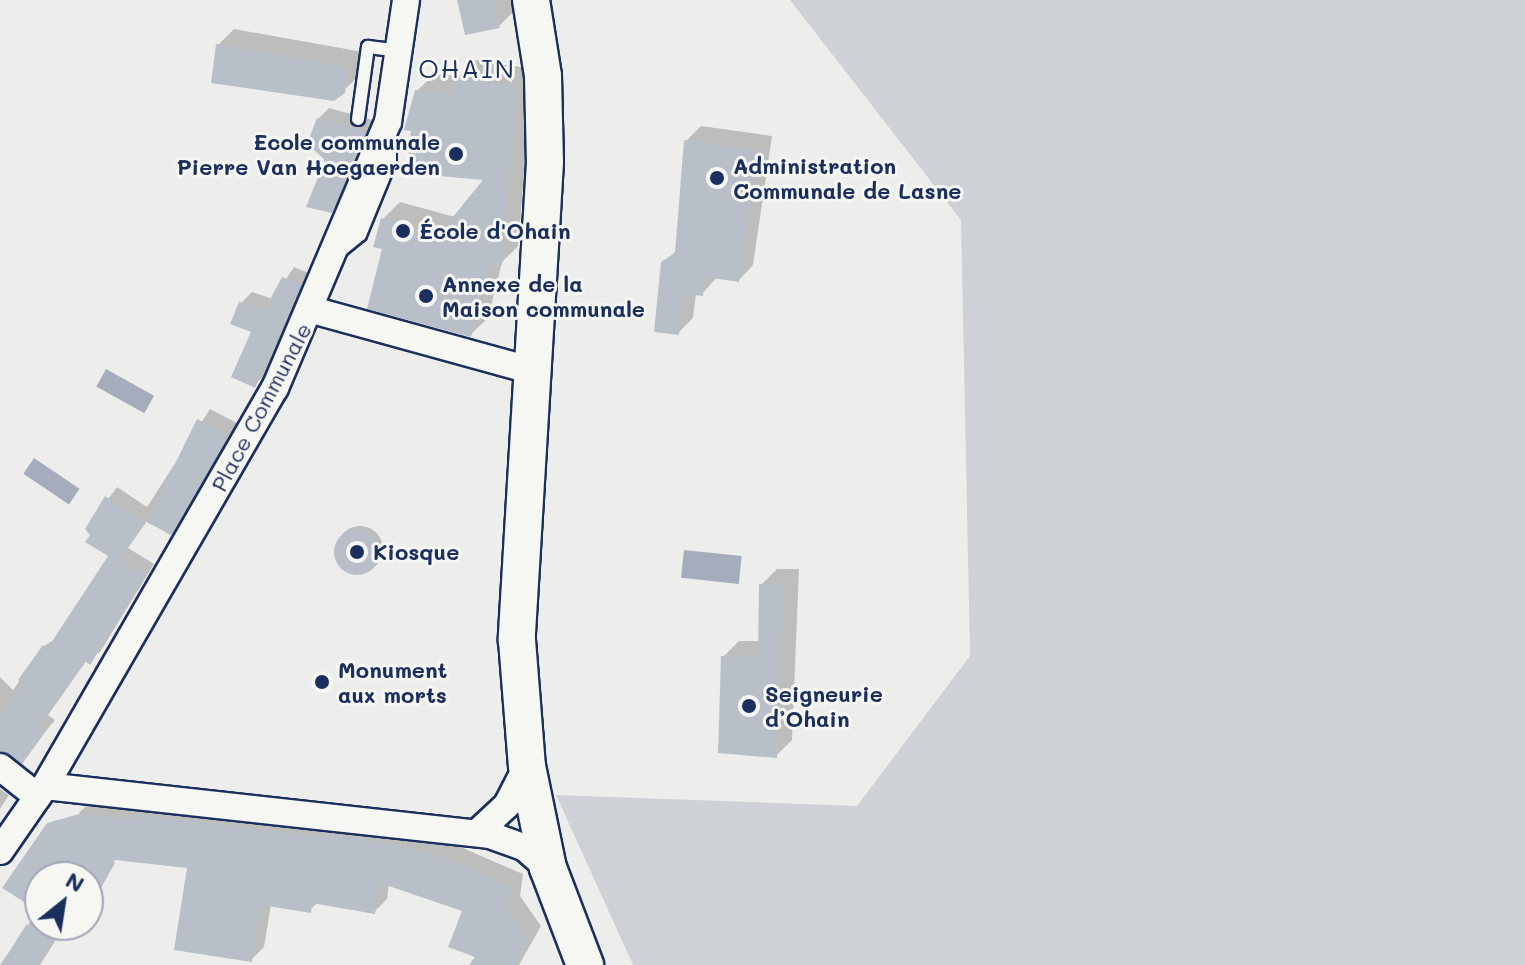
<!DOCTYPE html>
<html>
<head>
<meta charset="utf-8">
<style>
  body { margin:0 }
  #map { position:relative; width:1525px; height:965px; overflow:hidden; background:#edeeec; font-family:Mali,sans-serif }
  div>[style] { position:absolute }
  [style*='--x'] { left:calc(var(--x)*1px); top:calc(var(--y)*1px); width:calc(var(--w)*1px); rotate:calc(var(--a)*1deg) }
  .green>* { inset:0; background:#ced2d7 }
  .water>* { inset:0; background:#a5acbc; transform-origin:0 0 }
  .shadow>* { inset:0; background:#0003 }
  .round { border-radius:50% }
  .building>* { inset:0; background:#b9bfc8; transform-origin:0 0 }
  .roads { filter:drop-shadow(2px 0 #1b2f5e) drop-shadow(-2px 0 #1b2f5e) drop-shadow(0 2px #1b2f5e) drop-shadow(0 -2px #1b2f5e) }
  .lane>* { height:12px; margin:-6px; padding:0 6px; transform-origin:6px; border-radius:6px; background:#f6f6f2 }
  .street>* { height:26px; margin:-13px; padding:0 13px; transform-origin:13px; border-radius:13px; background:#f6f6f2 }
  .secondary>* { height:36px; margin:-18px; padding:0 18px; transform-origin:18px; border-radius:18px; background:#f6f6f2 }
  .dots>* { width:22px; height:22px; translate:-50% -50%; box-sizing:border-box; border:4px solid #f6f6f2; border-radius:50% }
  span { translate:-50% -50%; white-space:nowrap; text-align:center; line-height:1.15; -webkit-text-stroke:6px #f6f6f2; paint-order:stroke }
  .poi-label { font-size:22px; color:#1b2f5e; font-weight:700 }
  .right { translate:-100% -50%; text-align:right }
  .left { translate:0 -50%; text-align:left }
  .street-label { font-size:22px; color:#1b2f5e }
  .quarter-label { font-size:26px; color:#1b2f5e; letter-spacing:2px }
  .north { position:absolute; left:24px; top:861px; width:80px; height:80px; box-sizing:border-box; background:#f6f6f2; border:2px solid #9ea6b7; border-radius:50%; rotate:30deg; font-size:22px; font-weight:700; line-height:32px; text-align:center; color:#1b2f5e }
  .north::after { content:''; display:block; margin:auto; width:28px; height:36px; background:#1b2f5e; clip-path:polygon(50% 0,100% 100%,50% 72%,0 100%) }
</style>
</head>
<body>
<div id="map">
  <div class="green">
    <i style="clip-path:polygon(790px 0,1525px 0,1525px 965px,633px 965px,556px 795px,857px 806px,970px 656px,961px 220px)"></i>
  </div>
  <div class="water">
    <i style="left:106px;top:369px;width:55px;height:20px;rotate:29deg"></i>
    <i style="left:34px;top:458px;width:55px;height:19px;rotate:34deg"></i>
    <i style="left:684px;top:550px;width:58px;height:28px;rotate:6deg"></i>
  </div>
  <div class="shadow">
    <i style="clip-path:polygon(459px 0,518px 0,519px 6px,499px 26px)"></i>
    <i style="clip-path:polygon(234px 29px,363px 52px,360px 75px,343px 91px,218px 45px)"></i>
    <i style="clip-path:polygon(475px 60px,533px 69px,518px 246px,502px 262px,488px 318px,470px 335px,385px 248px,382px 220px,400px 202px,455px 217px,487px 178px,417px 91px,434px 74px,459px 76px)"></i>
    <i style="clip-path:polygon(329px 108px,376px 121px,342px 200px,331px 211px,318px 119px)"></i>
    <i style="clip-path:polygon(701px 126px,772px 136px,753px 265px,739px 280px,717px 277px,702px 294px,696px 293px,693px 318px,678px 333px,663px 263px,677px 250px,686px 141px)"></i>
    <i style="clip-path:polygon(294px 267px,311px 274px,265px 375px,254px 385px,254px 331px,241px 303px,252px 292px,273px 299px)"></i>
    <i style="clip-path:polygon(210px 409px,239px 424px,180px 524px,170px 535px,147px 521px,128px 548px,154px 564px,100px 652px,87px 660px,48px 715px,55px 720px,21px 761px,0 751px,0 677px,13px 690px,44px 646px,57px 638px,110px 555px,87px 528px,117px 487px,147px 507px)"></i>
    <i class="round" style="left:337px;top:526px;width:46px;height:46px"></i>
    <i style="clip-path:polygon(777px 569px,799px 569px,792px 740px,776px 756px,723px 657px,739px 641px,760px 641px,761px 585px)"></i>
    <i style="clip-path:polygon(0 789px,9px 795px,0 809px)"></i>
    <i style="clip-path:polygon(91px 801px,449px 842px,523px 874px,520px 896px,541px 926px,519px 965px,471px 965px,478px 956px,464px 910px,389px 884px,387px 899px,374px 912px,318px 902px,310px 910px,271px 905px,264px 947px,251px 960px,189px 866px,106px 857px,115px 863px,88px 911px,88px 877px,40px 877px,40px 925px,79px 925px,71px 933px,64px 927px,40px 965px,0 965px,39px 909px,5px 888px,116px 841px,79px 813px)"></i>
  </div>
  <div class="building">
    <i style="clip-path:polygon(457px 0,494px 0,500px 28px,465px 35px)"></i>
    <i style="clip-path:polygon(216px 44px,348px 67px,345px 93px,334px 101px,211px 83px)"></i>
    <i style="clip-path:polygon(456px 77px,517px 85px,502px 265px,490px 265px,471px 337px,367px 309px,382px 249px,373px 247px,381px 218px,439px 234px,483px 180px,407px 173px,411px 131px,404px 130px,415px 90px,453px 94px)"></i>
    <i style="clip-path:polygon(317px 118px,367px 131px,332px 213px,306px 207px,325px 160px,307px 144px)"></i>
    <i style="clip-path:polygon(684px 140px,759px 150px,739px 282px,705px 277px,703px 296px,684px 294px,679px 335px,654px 332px,661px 262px,675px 253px)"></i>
    <i style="clip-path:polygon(282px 277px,302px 284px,255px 388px,231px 377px,251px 332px,230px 324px,239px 302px,265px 309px)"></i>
    <i style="left:197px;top:419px;width:37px;height:115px;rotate:26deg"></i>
    <i style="clip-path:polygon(105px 496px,144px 522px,120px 559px,145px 575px,90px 665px,85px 661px,39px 726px,46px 731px,22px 764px,0 751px,0 716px,23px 683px,18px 680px,43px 645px,47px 649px,108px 556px,85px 542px,90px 535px,85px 529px)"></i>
    <i class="round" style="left:334px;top:529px;width:46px;height:46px"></i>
    <i style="clip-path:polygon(759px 584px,784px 584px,777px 758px,718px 753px,721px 656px,758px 656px)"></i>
    <i style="clip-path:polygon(79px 814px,136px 819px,137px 814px,322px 837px,323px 833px,344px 835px,436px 854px,511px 887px,508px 909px,529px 940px,515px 965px,469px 965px,475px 957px,448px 947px,462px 911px,380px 883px,375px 914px,312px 903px,311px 913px,261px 905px,252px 962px,174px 950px,187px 868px,115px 860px,88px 906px,88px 877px,40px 877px,40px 912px,2px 888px,47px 823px)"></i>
    <i style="clip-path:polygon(26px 925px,64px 925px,38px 965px,1px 965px)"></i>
  </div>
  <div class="roads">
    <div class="lane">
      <i style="--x:358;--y:119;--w:73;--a:-82.1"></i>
      <i style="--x:368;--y:47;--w:33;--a:7"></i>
      <i style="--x:340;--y:251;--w:26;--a:-39"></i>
      <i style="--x:360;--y:235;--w:79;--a:-67.7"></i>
      <i style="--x:390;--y:162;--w:29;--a:-90"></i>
    </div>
    <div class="street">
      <i style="--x:312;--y:310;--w:230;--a:15.4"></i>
      <i style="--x:0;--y:767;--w:48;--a:38.3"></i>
      <i style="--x:45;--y:786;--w:448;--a:6.3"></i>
      <i style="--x:490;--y:835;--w:37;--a:20"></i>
      <i style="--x:525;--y:848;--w:30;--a:41"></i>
      <i style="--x:477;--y:833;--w:41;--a:-43"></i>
      <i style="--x:507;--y:805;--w:44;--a:-62.9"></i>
      <i style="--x:0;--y:851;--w:79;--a:-55.3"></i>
      <i style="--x:45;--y:786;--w:460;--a:-60"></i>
      <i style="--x:275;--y:388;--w:289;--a:-67"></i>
      <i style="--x:388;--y:122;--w:123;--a:-81.6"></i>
    </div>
    <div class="secondary">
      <i style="--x:531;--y:0;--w:77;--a:81"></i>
      <i style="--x:543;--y:76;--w:86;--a:88.7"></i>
      <i style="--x:545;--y:162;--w:479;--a:93.4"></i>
      <i style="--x:517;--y:640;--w:126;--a:85.5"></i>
      <i style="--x:527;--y:766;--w:104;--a:78.4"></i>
      <i style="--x:548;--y:868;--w:104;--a:69.1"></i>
    </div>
  </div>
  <div class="dots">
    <i style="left:456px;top:154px;background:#1b2f5e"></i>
    <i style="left:717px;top:178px;background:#1b2f5e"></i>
    <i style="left:403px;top:231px;background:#1b2f5e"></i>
    <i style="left:426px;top:296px;background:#1b2f5e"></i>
    <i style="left:357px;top:552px;background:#1b2f5e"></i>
    <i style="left:322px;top:682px;background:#1b2f5e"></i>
    <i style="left:749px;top:706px;background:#1b2f5e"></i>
  </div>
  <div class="poi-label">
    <span class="right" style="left:440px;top:154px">Ecole communale<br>Pierre Van Hoegaerden</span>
    <span class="left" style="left:733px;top:178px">Administration<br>Communale de Lasne</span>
    <span class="left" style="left:419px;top:231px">École d'Ohain</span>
    <span class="left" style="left:442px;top:296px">Annexe de la<br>Maison communale</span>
    <span class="left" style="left:373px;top:552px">Kiosque</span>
    <span class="left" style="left:338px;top:682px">Monument<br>aux morts</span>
    <span class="left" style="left:765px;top:706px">Seigneurie<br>d’Ohain</span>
  </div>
  <div class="street-label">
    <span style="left:261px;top:407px;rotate:-62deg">Place Communale</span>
  </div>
  <div class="quarter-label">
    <span style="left:467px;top:69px">OHAIN</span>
  </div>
  <div class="north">N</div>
</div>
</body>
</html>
